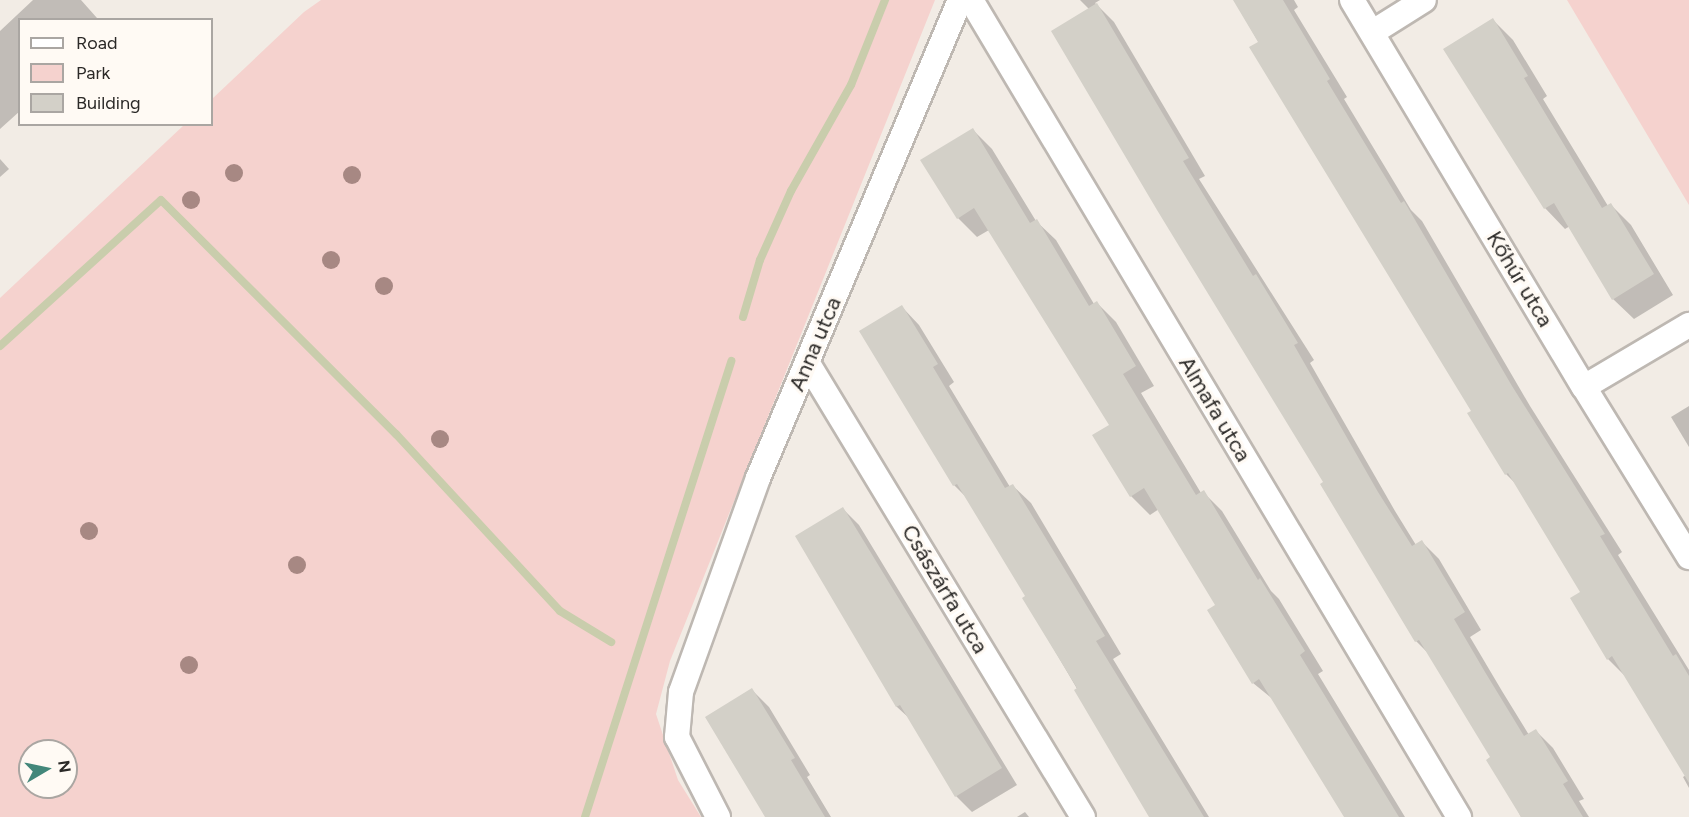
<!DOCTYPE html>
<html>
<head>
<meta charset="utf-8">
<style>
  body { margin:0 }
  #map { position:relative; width:1689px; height:817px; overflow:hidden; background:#f2ece5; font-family:Figtree,sans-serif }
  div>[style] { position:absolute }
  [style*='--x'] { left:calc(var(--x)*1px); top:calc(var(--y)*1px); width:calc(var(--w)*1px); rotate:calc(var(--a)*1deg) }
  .green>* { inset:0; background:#f5d2ce }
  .shadow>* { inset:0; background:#0003 }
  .stream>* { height:8px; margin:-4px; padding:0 4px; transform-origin:4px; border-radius:4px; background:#c9cdac }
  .building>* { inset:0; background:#d3d0c8 }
  .roads { filter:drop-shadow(2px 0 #beb8b2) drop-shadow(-2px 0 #beb8b2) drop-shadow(0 2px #beb8b2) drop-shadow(0 -2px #beb8b2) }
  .minor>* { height:24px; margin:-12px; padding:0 12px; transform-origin:12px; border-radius:12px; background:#fff }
  .trees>* { width:18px; height:18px; margin:-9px; border-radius:50%; background:#a78883 }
  span { translate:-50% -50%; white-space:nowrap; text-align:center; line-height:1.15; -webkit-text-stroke:6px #fffaf4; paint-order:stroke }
  .street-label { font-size:22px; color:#2b2927 }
  .legend { position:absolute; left:18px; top:18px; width:195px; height:108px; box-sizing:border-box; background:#fffaf4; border:2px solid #aaa6a2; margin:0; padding:8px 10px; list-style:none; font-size:18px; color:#2b2927 }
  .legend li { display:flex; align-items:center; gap:12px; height:30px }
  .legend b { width:30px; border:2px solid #aaa6a2 }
  .north { position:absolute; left:18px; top:739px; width:60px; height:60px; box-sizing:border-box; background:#fffaf4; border:2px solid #aaa6a2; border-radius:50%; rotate:81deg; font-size:16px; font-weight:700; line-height:24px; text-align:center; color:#2b2927 }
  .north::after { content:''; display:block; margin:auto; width:21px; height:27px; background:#43877a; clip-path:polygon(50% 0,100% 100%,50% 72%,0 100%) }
</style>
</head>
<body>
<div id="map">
  <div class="green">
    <i style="clip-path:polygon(evenodd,321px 0,935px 0,670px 661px,656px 714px,678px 780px,701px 817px,0 817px,0 298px,184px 125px,212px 124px,212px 99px,304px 12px,321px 0,30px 751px,66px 751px,66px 787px,30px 787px,30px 751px)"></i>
    <i style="clip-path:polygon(1567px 0,1689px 0,1689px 205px)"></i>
  </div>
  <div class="shadow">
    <i style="clip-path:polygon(33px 0,81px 0,97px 18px,20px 20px,20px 111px,0 129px,0 31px)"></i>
    <i style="clip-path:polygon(1080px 0,1100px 0,1095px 3px,1114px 22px,1205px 176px,1199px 179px,1314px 360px,1310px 363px,1395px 511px,1416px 545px,1422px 542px,1439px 559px,1481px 630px,1470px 637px,1502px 691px,1529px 735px,1536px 731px,1553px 748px,1584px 799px,1579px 801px,1589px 817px,1521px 817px,1492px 758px,1429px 654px,1416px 641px,1322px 485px,1325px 483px,1089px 9px)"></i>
    <i style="clip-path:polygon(1234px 0,1294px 0,1298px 7px,1294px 10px,1347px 97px,1344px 99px,1411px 210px,1422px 221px,1530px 406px,1622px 552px,1618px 555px,1689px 670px,1689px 788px,1683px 777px,1686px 775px,1626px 677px,1608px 659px,1582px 593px,1517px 485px,1506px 474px,1473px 411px)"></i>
    <i style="clip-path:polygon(1493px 20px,1513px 40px,1547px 96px,1543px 99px,1608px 206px,1611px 205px,1631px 225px,1673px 295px,1634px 319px,1613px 299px,1570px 226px,1565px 229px,1545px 208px)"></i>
    <i style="clip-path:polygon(973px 130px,992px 149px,1036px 221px,1056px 240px,1094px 304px,1097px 303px,1116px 322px,1154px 386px,1141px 393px,1201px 493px,1203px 492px,1222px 511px,1271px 591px,1279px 599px,1323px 671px,1318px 674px,1405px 817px,1345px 817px,1274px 700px,1253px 683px,1217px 606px,1159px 509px,1150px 515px,1131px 496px,1111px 425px,989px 230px,977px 237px,958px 218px)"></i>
    <i style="clip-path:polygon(0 159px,9px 169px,0 177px)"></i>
    <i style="clip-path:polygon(902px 307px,919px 325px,954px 382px,949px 386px,1010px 487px,1013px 486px,1031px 503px,1121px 654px,1113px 659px,1209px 817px,1152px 817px,1024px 598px,1027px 596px,969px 500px,954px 485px)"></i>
    <i style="clip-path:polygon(1689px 406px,1689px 447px,1671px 417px)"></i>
    <i style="clip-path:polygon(843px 509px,859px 525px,1017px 785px,972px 812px,956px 796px,909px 718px,897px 707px,797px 537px)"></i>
    <i style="clip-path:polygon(752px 690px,769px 707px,810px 775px,807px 777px,831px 817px,772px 817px)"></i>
    <i style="clip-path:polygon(1025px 812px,1029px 817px,1017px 817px)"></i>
  </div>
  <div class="stream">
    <i style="--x:743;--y:317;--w:59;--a:-73.4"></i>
    <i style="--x:760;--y:260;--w:76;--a:-65.8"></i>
    <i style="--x:791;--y:191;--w:122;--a:-60.5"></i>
    <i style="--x:851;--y:85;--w:92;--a:-68.2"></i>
    <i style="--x:0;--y:346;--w:217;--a:-42.2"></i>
    <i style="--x:161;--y:200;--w:332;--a:44.9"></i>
    <i style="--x:396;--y:434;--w:241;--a:47.2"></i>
    <i style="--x:560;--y:611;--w:60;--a:31.3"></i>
    <i style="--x:585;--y:817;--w:479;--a:-72.2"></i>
  </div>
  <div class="building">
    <i style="clip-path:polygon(1233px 0,1283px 0,1330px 79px,1327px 81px,1401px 203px,1404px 201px,1512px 386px,1605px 534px,1600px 536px,1673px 656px,1676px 654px,1689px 676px,1689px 783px,1612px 656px,1607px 660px,1570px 598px,1580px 592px,1508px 473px,1505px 475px,1467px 413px,1471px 411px,1249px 47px,1258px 42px)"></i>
    <i style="clip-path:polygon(1097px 3px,1189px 158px,1183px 161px,1253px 276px,1256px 274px,1298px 343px,1294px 345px,1378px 492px,1412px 546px,1422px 540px,1465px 612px,1454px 619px,1485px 672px,1524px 736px,1536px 729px,1568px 781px,1563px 784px,1583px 817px,1521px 817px,1486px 760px,1490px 757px,1419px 640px,1415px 642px,1320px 484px,1323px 482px,1157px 210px,1051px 31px)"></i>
    <i style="clip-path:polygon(1493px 18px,1528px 76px,1524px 78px,1602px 208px,1611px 203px,1654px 274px,1612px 300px,1554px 203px,1544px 209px,1443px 49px)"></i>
    <i style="clip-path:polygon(973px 128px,1030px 223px,1037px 219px,1089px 306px,1097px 301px,1136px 366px,1123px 374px,1196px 495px,1204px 490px,1258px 580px,1260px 578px,1305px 651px,1300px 655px,1399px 817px,1344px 817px,1259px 679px,1252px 684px,1207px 610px,1215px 605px,1144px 488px,1130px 497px,1092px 435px,1109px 425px,974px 208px,957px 219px,920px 160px)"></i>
    <i style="clip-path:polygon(902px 305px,938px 364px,933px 367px,1005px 488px,1013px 484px,1105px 636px,1096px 641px,1204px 817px,1149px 817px,1074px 690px,1077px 688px,1022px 598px,1025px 596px,957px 484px,953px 486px,859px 331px)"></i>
    <i style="clip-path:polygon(843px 507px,1002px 768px,955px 797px,900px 705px,896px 707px,795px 536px)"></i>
    <i style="clip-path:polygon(752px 688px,795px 758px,791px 760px,825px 817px,765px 817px,705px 717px)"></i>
  </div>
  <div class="roads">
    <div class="minor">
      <i style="--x:971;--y:0;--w:952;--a:59.15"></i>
      <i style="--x:1352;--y:0;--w:451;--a:59.1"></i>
      <i style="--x:1584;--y:387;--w:200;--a:58.3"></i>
      <i style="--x:1373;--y:32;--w:60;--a:-32.1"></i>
      <i style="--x:807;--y:362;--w:532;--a:58.76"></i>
      <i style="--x:1584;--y:387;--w:122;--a:-30.6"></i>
      <i style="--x:718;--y:817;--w:90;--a:-117.1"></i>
      <i style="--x:677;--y:737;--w:45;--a:-84.9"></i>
      <i style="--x:681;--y:692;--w:227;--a:-70.2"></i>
      <i style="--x:758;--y:478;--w:519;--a:-67.09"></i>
    </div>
  </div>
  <div class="trees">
    <i style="left:234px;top:173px"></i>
    <i style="left:352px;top:175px"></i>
    <i style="left:191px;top:200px"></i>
    <i style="left:331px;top:260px"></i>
    <i style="left:384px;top:286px"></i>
    <i style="left:440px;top:439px"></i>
    <i style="left:89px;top:531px"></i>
    <i style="left:297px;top:565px"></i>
    <i style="left:189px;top:665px"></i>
  </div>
  <div class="street-label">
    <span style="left:1520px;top:279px;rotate:59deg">Kőhúr utca</span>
    <span style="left:815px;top:344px;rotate:-67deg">Anna utca</span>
    <span style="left:1215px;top:409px;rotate:59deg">Almafa utca</span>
    <span style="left:945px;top:589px;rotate:59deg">Császárfa utca</span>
  </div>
  <ul class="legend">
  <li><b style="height:8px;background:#fff"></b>Road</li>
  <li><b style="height:16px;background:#f5d2ce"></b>Park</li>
  <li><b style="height:16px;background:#d3d0c8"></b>Building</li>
  </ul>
  <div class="north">N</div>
</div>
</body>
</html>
